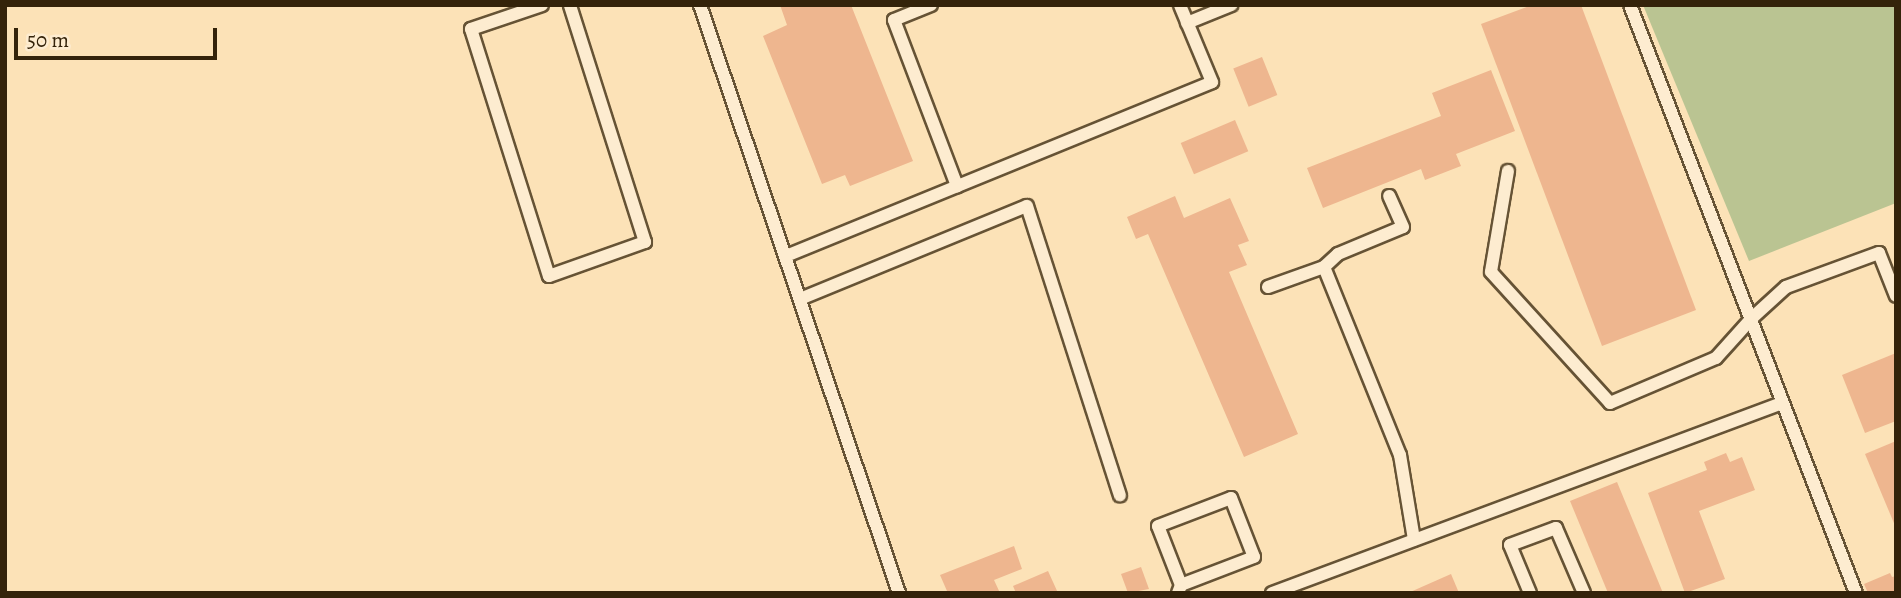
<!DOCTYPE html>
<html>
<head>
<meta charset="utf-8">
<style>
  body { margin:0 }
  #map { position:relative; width:1901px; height:598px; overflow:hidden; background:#fce2b7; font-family:Alegreya,serif }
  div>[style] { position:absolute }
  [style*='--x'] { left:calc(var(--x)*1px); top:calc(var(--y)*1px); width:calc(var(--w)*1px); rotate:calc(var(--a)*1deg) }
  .green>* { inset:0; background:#bac492 }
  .building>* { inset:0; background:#eeb68f; transform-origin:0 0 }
  .roads { filter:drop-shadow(2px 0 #665335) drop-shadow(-2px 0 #665335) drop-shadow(0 2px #665335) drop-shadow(0 -2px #665335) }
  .service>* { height:12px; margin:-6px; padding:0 6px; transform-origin:6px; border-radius:6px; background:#fdecd0 }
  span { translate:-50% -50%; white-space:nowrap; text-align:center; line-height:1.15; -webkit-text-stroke:5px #fdecd0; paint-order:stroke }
  .frame { position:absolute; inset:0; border:7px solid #34230a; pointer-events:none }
  .scale { position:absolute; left:14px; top:28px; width:203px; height:32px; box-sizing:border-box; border:4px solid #34230a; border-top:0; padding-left:9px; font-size:21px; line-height:24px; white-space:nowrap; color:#34230a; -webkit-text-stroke:5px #fdecd0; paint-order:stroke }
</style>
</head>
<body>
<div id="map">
  <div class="green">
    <i style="clip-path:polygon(1643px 5px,1896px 5px,1896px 203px,1749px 261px)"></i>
  </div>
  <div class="building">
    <i style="clip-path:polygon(780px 5px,851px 5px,913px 161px,850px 186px,845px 175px,822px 184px,763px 36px,787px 25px)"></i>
    <i style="clip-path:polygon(1532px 5px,1581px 5px,1696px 310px,1602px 346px,1481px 24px)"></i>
    <i style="left:1262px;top:57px;width:41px;height:31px;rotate:68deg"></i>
    <i style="clip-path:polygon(1491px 70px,1515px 131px,1456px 154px,1461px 166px,1425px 180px,1421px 169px,1323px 208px,1307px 168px,1441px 116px,1432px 93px)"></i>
    <i style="left:1235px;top:120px;width:34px;height:59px;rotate:67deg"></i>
    <i style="clip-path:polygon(1175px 196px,1184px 218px,1230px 198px,1249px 241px,1238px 245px,1247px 265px,1229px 272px,1298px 434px,1244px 457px,1148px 234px,1136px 239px,1127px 217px)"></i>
    <i style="clip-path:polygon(1896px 353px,1896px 421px,1865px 433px,1842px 375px)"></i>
    <i style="clip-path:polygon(1896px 441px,1896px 528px,1865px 454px)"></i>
    <i style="clip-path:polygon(1726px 453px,1730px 462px,1742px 457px,1755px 490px,1699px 511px,1725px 579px,1685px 593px,1648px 493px,1707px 470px,1704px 462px)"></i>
    <i style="clip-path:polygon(1617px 482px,1663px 593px,1608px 593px,1570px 501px)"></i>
    <i style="clip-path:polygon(1014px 546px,1022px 569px,994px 580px,1000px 593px,943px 593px,947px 591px,940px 575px)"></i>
    <i style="clip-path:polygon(1141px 567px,1149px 589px,1128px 593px,1121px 574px)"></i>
    <i style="clip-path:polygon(1048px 571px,1058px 593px,1016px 593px,1013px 586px)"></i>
    <i style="clip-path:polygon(1890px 573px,1892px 577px,1896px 576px,1896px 593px,1868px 593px,1864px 584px)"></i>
    <i style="clip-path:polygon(1451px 574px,1459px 593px,1408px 593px)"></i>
  </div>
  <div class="roads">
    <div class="service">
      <i style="--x:542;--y:5;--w:75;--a:161.3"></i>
      <i style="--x:471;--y:29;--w:259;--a:72.5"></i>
      <i style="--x:549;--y:276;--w:102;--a:-19.5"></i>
      <i style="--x:645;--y:242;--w:249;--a:-107.6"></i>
      <i style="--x:700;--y:5;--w:621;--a:71.3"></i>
      <i style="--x:931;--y:5;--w:40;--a:158"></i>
      <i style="--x:894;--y:20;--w:178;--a:69.2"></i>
      <i style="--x:1630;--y:5;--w:630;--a:68.98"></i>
      <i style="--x:1187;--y:23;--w:48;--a:-22.2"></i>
      <i style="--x:1508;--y:171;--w:102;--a:99.6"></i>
      <i style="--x:1491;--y:272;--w:177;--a:47.7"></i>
      <i style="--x:1610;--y:403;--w:115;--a:-23"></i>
      <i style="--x:1716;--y:358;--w:54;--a:-48"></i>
      <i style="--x:1752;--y:318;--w:46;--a:-42.4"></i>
      <i style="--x:1786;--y:287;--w:99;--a:-20.1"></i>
      <i style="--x:1879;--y:253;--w:46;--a:68.4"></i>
      <i style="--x:786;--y:256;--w:460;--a:-22.2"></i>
      <i style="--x:1212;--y:82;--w:83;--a:-112.6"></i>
      <i style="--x:1324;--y:267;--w:19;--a:-43"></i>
      <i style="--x:1338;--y:254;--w:70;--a:-22.6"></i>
      <i style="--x:1403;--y:227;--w:34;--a:-114"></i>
      <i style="--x:1268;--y:287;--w:59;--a:-19.7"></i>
      <i style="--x:1324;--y:267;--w:203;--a:68"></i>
      <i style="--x:1400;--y:455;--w:86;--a:80.6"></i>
      <i style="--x:800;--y:299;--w:245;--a:-22.3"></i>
      <i style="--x:1027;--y:206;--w:304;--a:72.2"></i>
      <i style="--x:1178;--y:593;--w:9;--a:-69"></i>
      <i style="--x:1181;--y:585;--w:63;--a:-111.3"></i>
      <i style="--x:1158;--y:526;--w:78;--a:-21"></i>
      <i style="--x:1231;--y:498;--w:63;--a:68.7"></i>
      <i style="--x:1254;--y:557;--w:78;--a:159"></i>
      <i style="--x:1272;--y:593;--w:544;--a:-20.43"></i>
      <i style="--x:1530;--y:593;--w:52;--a:-112.6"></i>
      <i style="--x:1510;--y:545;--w:49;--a:-20.3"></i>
      <i style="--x:1556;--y:528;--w:71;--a:66.7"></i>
    </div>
  </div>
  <div class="frame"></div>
  <div class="scale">50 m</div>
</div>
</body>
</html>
